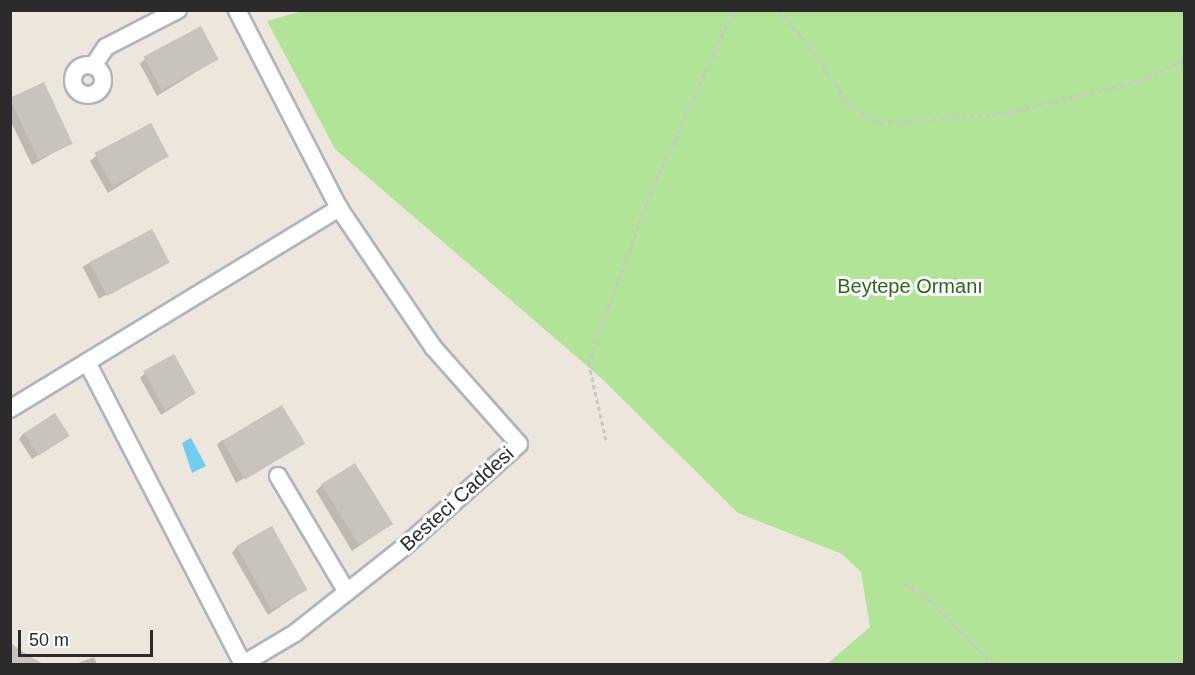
<!DOCTYPE html>
<html>
<head>
<meta charset="utf-8">
<style>
  body { margin:0 }
  #map { position:relative; width:1195px; height:675px; overflow:hidden; background:#ede6dd; font-family:Helvetica,sans-serif }
  div>[style] { position:absolute }
  [style*='--x'] { left:calc(var(--x)*1px); top:calc(var(--y)*1px); width:calc(var(--w)*1px); rotate:calc(var(--a)*1deg) }
  .green>* { inset:0; background:#b2e498 }
  .water>* { inset:0; background:#6ecdf0 }
  .shadow>* { inset:0; background:#0003; transform-origin:0 0 }
  .building>* { inset:0; background:#c8c3bc; transform-origin:0 0 }
  .path>* { height:3px; margin-top:-1.5px; transform-origin:0; background:repeating-linear-gradient(90deg,#c8c8c8 0 4.5px,transparent 0 7.5px) }
  .roads { filter:drop-shadow(2px 0 #b1b3bf) drop-shadow(-2px 0 #b1b3bf) drop-shadow(0 2px #b1b3bf) drop-shadow(0 -2px #b1b3bf) }
  .street>* { height:16px; margin:-8px; padding:0 8px; transform-origin:8px; border-radius:8px; background:#fff }
  .street>.ring { margin:-8px; padding:0; box-sizing:content-box; background:none; border:16px solid #fff; border-radius:50% }
  span { translate:-50% -50%; white-space:nowrap; text-align:center; line-height:1.15; -webkit-text-stroke:6px #fff; paint-order:stroke }
  .park-label { font-size:20px; color:#296919 }
  .street-label { font-size:20px; color:#2b2b2b }
  .frame { position:absolute; inset:0; border:12px solid #2b2b2b; pointer-events:none }
  .scale { position:absolute; left:18px; top:630px; width:135px; height:27px; box-sizing:border-box; border:3px solid #2b2b2b; border-top:0; padding-left:8px; font-size:18px; line-height:21px; white-space:nowrap; color:#2b2b2b; -webkit-text-stroke:4px #fff; paint-order:stroke }
</style>
</head>
<body>
<div id="map">
  <div class="green">
    <i style="clip-path:polygon(306px 10px,1184px 11px,1184px 664px,827px 664px,870px 627px,861px 572px,842px 554px,738px 513px,600px 377px,335px 149px,267px 21px)"></i>
  </div>
  <div class="water">
    <i style="clip-path:polygon(191px 438px,206px 466px,192px 473px,182px 443px)"></i>
  </div>
  <div class="shadow">
    <i style="clip-path:polygon(145px 59px,217px 59px,157px 96px,140px 64px)"></i>
    <i style="clip-path:polygon(43px 84px,71px 143px,32px 165px,10px 120px,10px 101px)"></i>
    <i style="clip-path:polygon(96px 156px,167px 156px,108px 193px,90px 161px)"></i>
    <i style="left:152px;top:231px;width:36px;height:78px;rotate:63deg"></i>
    <i style="clip-path:polygon(145px 373px,195px 393px,161px 415px,140px 378px)"></i>
    <i style="clip-path:polygon(24px 433px,68px 435px,32px 459px,19px 439px)"></i>
    <i style="clip-path:polygon(222px 440px,303px 444px,236px 483px,217px 445px)"></i>
    <i style="clip-path:polygon(322px 485px,392px 524px,352px 551px,316px 491px)"></i>
    <i style="clip-path:polygon(237px 547px,306px 589px,268px 615px,232px 553px)"></i>
    <i style="clip-path:polygon(10px 643px,41px 664px,10px 664px)"></i>
    <i style="clip-path:polygon(94px 657px,97px 664px,76px 664px)"></i>
  </div>
  <div class="building">
    <i style="left:201px;top:26px;width:38px;height:65px;rotate:62deg"></i>
    <i style="left:44px;top:82px;width:68px;height:38px;rotate:65deg"></i>
    <i style="left:151px;top:123px;width:38px;height:64px;rotate:62deg"></i>
    <i style="left:152px;top:229px;width:38px;height:71px;rotate:62deg"></i>
    <i style="left:174px;top:354px;width:45px;height:35px;rotate:61deg"></i>
    <i style="left:282px;top:405px;width:45px;height:70px;rotate:59deg"></i>
    <i style="left:55px;top:413px;width:27px;height:37px;rotate:57deg"></i>
    <i style="left:355px;top:463px;width:72px;height:40px;rotate:58deg"></i>
    <i style="left:272px;top:526px;width:73px;height:41px;rotate:61deg"></i>
    <i style="clip-path:polygon(10px 644px,43px 664px,10px 664px)"></i>
  </div>
  <div class="path">
    <i style="--x:778;--y:10;--w:48;--a:48.4"></i>
    <i style="--x:810;--y:46;--w:71;--a:56.5"></i>
    <i style="--x:849;--y:105;--w:36;--a:30"></i>
    <i style="--x:880;--y:123;--w:123;--a:-4.2"></i>
    <i style="--x:1003;--y:114;--w:140;--a:-13.6"></i>
    <i style="--x:1139;--y:81;--w:49;--a:-24"></i>
    <i style="--x:606;--y:440;--w:77;--a:-102.8"></i>
    <i style="--x:589;--y:365;--w:23;--a:-75"></i>
    <i style="--x:595;--y:343;--w:166;--a:-69.6"></i>
    <i style="--x:653;--y:187;--w:195;--a:-65.4"></i>
    <i style="--x:904;--y:583;--w:35;--a:35"></i>
    <i style="--x:933;--y:603;--w:86;--a:45.5"></i>
  </div>
  <div class="roads">
    <div class="street">
      <i class="ring" style="left:73px;top:65px;width:14px;height:14px"></i>
      <i style="--x:93;--y:66;--w:23;--a:-56"></i>
      <i style="--x:106;--y:47;--w:81;--a:-27.2"></i>
      <i style="--x:87;--y:362;--w:340;--a:62.7"></i>
      <i style="--x:10;--y:409;--w:386;--a:-31.4"></i>
      <i style="--x:339;--y:208;--w:223;--a:-117.3"></i>
      <i style="--x:278;--y:476;--w:135;--a:59.3"></i>
      <i style="--x:243;--y:664;--w:61;--a:-30.8"></i>
      <i style="--x:295;--y:633;--w:139;--a:-38.3"></i>
      <i style="--x:404;--y:547;--w:154;--a:-41.8"></i>
      <i style="--x:519;--y:444;--w:130;--a:-131.6"></i>
      <i style="--x:433;--y:347;--w:168;--a:-124.1"></i>
    </div>
  </div>
  <div class="park-label">
    <span style="left:910px;top:286px">Beytepe Ormanı</span>
  </div>
  <div class="street-label">
    <span style="left:457px;top:499px;rotate:-42deg">Besteci Caddesi</span>
  </div>
  <div class="frame"></div>
  <div class="scale">50 m</div>
</div>
</body>
</html>
